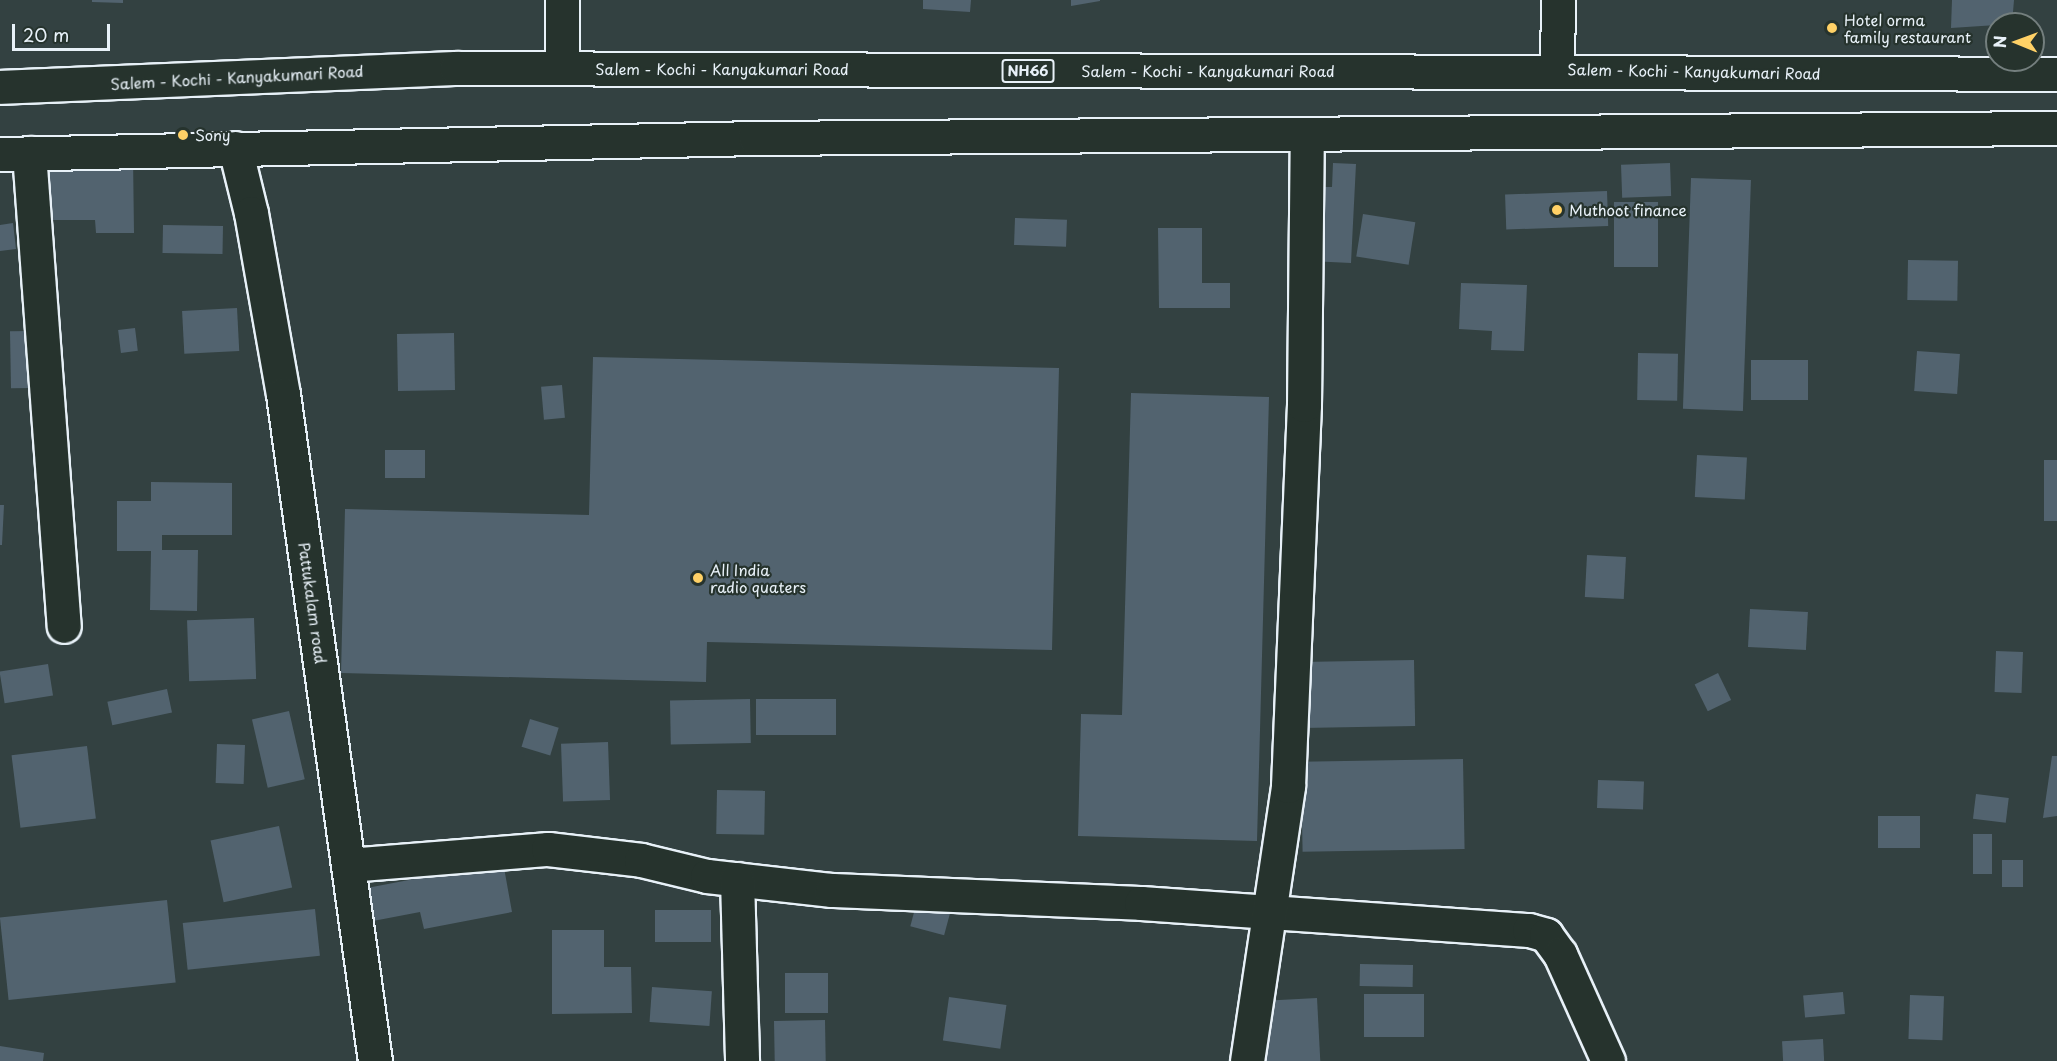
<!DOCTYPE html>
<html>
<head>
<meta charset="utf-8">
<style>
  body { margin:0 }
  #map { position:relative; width:2057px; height:1061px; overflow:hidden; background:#334141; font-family:"Playpen Sans",sans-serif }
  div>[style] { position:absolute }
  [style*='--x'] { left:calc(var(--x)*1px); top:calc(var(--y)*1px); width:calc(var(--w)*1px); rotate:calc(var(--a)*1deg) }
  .building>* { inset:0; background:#52636f; transform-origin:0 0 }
  .roads { filter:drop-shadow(2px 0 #e8f1f8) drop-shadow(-2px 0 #e8f1f8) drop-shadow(0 2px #e8f1f8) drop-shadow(0 -2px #e8f1f8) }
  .street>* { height:33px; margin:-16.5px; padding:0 16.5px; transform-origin:16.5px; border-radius:16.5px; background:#26332d }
  .secondary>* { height:33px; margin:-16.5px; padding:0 16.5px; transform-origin:16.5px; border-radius:16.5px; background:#26332d }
  .highway>* { height:33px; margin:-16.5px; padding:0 16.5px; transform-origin:16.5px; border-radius:16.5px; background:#26332d }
  .dots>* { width:16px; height:16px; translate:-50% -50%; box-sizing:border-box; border:3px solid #26332d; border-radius:50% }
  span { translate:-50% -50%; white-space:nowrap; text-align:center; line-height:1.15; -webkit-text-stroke:4.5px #26332d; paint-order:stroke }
  .shield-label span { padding:2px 4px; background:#26332d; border:2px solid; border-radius:4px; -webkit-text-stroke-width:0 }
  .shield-label { font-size:14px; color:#e8f1f8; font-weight:700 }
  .poi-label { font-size:15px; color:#e8f1f8 }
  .left { translate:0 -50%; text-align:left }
  .street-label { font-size:15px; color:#e8f1f8 }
  .north { position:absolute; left:1985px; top:12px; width:60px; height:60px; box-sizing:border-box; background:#26332d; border:2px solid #747f7e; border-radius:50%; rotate:271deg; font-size:16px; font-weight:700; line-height:24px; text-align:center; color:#e8f1f8 }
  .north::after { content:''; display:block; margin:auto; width:21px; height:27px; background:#ffd166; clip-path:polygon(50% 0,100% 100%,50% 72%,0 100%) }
  .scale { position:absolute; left:12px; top:24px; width:98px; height:27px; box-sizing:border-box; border:3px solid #e8f1f8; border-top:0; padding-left:8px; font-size:18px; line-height:21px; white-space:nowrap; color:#e8f1f8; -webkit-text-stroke:4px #26332d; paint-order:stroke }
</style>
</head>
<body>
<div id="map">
  <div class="building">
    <i style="clip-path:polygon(92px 0,123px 0,123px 3px,92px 2px)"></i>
    <i style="clip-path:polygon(923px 0,971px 0,970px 12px,923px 9px)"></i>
    <i style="clip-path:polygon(1071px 0,1100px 0,1100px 1px,1071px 6px)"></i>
    <i style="clip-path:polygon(1952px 0,2014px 0,2012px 24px,1951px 28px)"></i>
    <i style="clip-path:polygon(133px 156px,134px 233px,96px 233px,95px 220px,49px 220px,49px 157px)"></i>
    <i style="clip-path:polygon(1333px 163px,1356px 164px,1351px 263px,1310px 261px,1313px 187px,1332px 187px)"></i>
    <i style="left:1670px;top:163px;width:33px;height:49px;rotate:88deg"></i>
    <i style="left:1691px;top:178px;width:60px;height:231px;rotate:2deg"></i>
    <i style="left:1607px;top:191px;width:35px;height:102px;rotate:88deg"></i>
    <i style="left:1614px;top:202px;width:44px;height:65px"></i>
    <i style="left:1363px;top:214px;width:53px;height:43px;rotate:9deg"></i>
    <i style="left:1015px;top:218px;width:52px;height:27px;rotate:2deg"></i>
    <i style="clip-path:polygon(13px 223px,16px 249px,0 251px,0 225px)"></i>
    <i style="left:163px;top:225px;width:60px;height:28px;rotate:1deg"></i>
    <i style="clip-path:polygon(1158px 228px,1202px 228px,1202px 283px,1230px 283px,1230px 308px,1159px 308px)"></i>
    <i style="left:1908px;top:260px;width:50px;height:40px;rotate:1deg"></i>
    <i style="clip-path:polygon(1461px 283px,1527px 285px,1524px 351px,1491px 350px,1492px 331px,1459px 329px)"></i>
    <i style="left:237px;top:308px;width:43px;height:55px;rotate:87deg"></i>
    <i style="left:135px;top:328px;width:23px;height:17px;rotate:83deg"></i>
    <i style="left:31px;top:331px;width:57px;height:21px;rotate:89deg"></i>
    <i style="left:454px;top:333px;width:57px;height:57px;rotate:89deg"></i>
    <i style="left:1917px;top:351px;width:43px;height:40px;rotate:4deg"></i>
    <i style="left:1638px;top:353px;width:40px;height:47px;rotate:1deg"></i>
    <i style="clip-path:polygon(593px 357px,1059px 368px,1052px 650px,707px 642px,706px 682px,341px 673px,345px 509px,589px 515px)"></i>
    <i style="left:1808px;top:360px;width:40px;height:57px;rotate:90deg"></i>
    <i style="left:562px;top:385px;width:33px;height:21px;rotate:85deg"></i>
    <i style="clip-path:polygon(1131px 393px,1269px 397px,1257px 841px,1078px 836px,1081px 714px,1122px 715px)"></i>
    <i style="left:385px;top:450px;width:40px;height:28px"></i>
    <i style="left:1697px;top:455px;width:50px;height:42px;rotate:3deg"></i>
    <i style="left:2044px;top:460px;width:13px;height:61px"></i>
    <i style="clip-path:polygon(151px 482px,232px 483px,232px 535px,162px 535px,162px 550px,198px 550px,197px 611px,150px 610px,151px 551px,117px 551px,117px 501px,151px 501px)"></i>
    <i style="clip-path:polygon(0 505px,4px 505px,2px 545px,0 545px)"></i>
    <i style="left:1587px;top:555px;width:39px;height:42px;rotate:3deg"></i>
    <i style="left:1750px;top:609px;width:58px;height:38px;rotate:3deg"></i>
    <i style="left:254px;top:618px;width:61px;height:67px;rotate:88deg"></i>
    <i style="left:1996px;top:651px;width:27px;height:41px;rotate:2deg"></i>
    <i style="left:1414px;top:660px;width:66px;height:113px;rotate:89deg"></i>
    <i style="left:48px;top:664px;width:32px;height:49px;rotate:81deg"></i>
    <i style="left:1718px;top:673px;width:30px;height:26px;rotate:64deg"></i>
    <i style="left:167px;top:689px;width:24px;height:61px;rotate:78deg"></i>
    <i style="left:750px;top:699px;width:44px;height:80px;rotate:89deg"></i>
    <i style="left:756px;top:699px;width:80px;height:36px"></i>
    <i style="left:289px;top:711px;width:70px;height:38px;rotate:77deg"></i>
    <i style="left:530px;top:719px;width:30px;height:29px;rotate:17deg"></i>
    <i style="left:608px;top:742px;width:58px;height:47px;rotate:88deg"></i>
    <i style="left:217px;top:744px;width:28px;height:39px;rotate:2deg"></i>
    <i style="left:87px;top:746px;width:73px;height:76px;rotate:83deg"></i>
    <i style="clip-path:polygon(2052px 756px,2057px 756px,2057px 816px,2043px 818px)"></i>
    <i style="left:1463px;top:759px;width:90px;height:162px;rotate:89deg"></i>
    <i style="left:1598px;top:780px;width:46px;height:28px;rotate:2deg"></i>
    <i style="left:717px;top:790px;width:48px;height:44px;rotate:1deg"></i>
    <i style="left:1976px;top:794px;width:33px;height:25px;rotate:7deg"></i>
    <i style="left:1920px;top:816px;width:32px;height:42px;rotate:90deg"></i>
    <i style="left:279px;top:826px;width:63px;height:70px;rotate:78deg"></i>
    <i style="left:1973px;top:834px;width:19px;height:40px"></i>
    <i style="left:2002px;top:860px;width:21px;height:27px"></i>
    <i style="clip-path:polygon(503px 862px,512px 912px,424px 929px,420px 912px,373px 921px,367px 888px)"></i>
    <i style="left:167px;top:900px;width:83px;height:168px;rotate:84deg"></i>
    <i style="left:916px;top:905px;width:35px;height:22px;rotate:15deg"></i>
    <i style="left:315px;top:909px;width:47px;height:133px;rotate:84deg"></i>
    <i style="left:711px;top:910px;width:32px;height:56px;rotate:90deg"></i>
    <i style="clip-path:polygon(552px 930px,604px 930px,604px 967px,631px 967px,632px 1013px,552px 1014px)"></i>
    <i style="left:1360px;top:964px;width:53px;height:22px;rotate:1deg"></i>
    <i style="left:785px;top:973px;width:43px;height:40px"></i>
    <i style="left:652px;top:987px;width:60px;height:35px;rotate:4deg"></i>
    <i style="left:1843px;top:992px;width:22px;height:40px;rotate:85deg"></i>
    <i style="left:1364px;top:994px;width:60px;height:43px"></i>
    <i style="left:1910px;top:995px;width:34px;height:44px;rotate:2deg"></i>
    <i style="left:949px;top:997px;width:58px;height:44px;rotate:8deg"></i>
    <i style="left:1317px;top:998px;width:63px;height:54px;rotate:87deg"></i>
    <i style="left:825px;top:1020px;width:41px;height:51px;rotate:89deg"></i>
    <i style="left:1823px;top:1039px;width:22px;height:41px;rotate:87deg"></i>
    <i style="clip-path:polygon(0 1046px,44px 1053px,43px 1061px,0 1061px)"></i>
  </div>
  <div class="roads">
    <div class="street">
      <i style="--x:562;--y:68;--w:68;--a:-90"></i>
      <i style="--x:1557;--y:69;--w:69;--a:-89.2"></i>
      <i style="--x:29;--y:153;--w:474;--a:85.8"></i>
      <i style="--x:348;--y:865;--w:201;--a:-4.6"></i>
      <i style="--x:548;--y:849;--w:94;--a:6.7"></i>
      <i style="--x:641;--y:860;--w:68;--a:13.6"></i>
      <i style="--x:707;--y:876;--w:126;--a:6.4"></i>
      <i style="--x:832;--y:890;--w:309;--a:2.4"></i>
      <i style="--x:1141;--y:903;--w:389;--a:4"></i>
      <i style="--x:1529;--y:930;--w:18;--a:16"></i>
      <i style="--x:1546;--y:935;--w:24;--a:54"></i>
      <i style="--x:1560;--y:954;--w:117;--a:65.8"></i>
      <i style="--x:737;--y:879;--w:182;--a:88.4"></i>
      <i style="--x:1247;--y:1061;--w:278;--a:-81.5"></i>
      <i style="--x:1288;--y:786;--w:381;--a:-87.6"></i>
      <i style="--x:1304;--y:405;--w:271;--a:-89.4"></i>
    </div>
    <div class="secondary">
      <i style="--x:235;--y:148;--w:67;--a:76.2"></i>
      <i style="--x:251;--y:213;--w:184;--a:80"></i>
      <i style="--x:283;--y:394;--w:673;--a:82.15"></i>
    </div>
    <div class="highway">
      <i style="--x:0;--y:87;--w:456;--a:-2.4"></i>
      <i style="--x:456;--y:68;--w:1601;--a:0.21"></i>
      <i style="--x:0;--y:154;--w:755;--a:-1.21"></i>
      <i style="--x:755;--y:138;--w:1302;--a:-0.44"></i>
    </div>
  </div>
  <div class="dots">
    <i style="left:1832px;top:28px;background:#ffd166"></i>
    <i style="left:183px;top:135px;background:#ffd166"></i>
    <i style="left:1557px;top:210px;background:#ffd166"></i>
    <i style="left:698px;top:578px;background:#ffd166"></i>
  </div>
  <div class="shield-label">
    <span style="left:1028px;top:71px">NH66</span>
  </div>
  <div class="poi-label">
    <span class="left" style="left:1844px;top:28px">Hotel orma<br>family restaurant</span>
    <span class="left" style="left:195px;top:135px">Sony</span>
    <span class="left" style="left:1569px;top:210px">Muthoot finance</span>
    <span class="left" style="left:710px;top:578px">All India<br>radio quaters</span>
  </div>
  <div class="street-label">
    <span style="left:722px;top:69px">Salem - Kochi - Kanyakumari Road</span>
    <span style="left:1208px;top:71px">Salem - Kochi - Kanyakumari Road</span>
    <span style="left:1694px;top:71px;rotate:1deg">Salem - Kochi - Kanyakumari Road</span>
    <span style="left:237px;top:77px;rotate:-3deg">Salem - Kochi - Kanyakumari Road</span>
    <span style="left:313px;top:603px;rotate:82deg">Pattukalam road</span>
  </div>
  <div class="north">N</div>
  <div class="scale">20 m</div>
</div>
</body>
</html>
